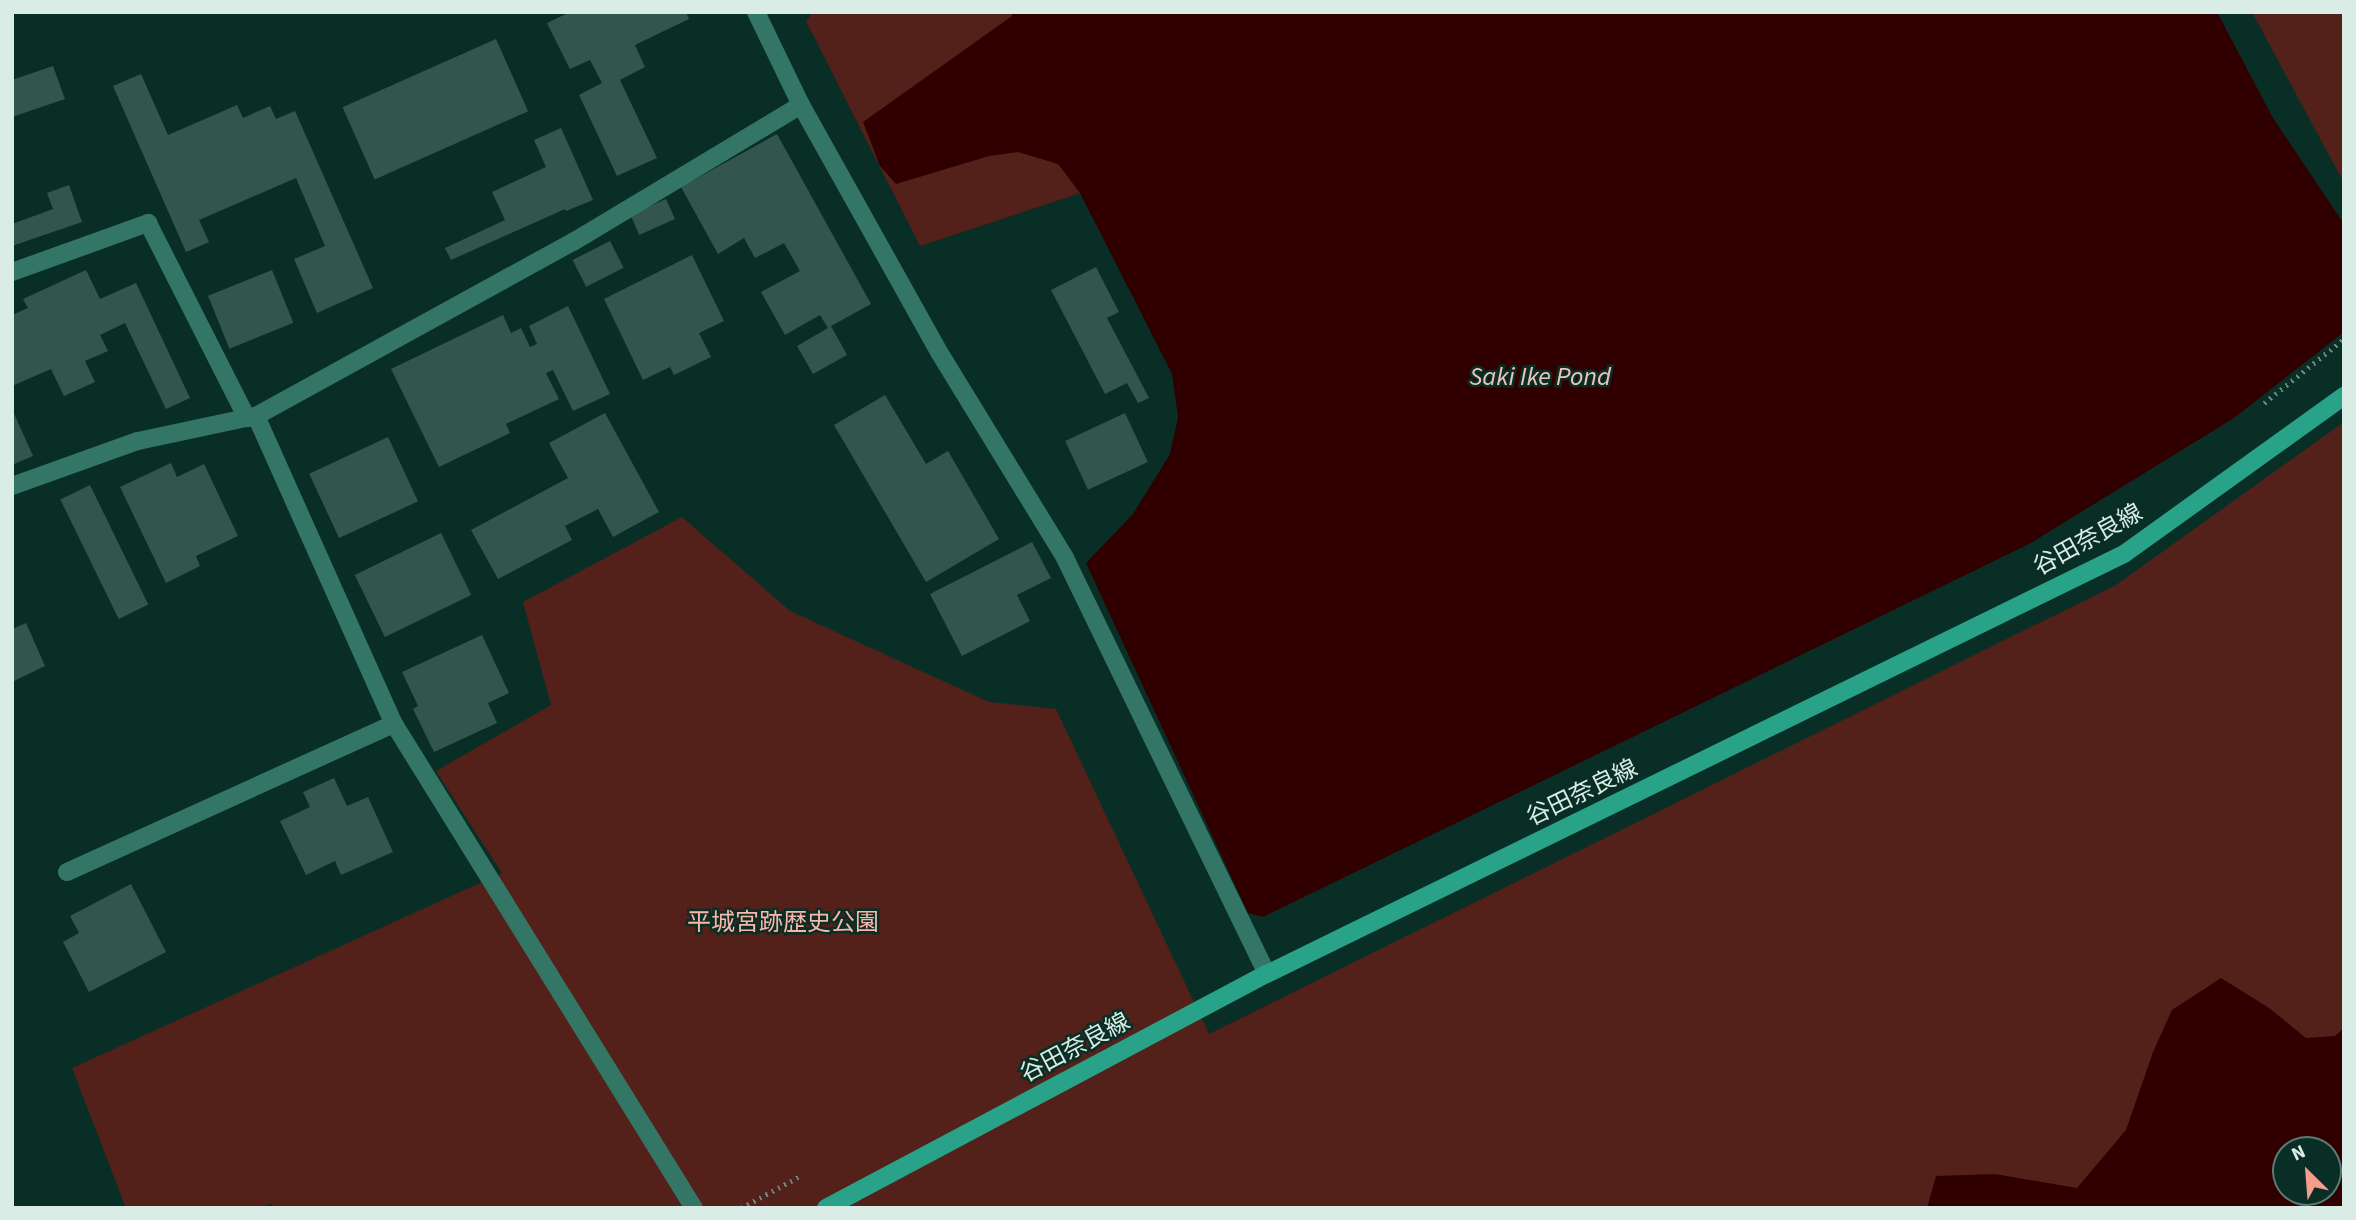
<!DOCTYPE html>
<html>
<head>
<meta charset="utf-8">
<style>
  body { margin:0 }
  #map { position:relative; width:2356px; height:1220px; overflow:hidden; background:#092e25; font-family:"Source Sans 3","Noto Sans JP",sans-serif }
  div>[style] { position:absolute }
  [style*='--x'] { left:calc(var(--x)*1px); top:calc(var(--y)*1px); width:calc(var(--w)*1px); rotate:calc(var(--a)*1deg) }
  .green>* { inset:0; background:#532119 }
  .water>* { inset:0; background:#300000 }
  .building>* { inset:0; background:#33564c; transform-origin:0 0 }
  .path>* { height:4.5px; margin-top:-2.25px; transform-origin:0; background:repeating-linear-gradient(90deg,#69857e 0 2px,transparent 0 7px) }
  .minor>* { height:18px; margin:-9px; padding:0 9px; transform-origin:9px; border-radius:9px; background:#337665 }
  .secondary>* { height:18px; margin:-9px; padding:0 9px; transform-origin:9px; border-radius:9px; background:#28a288 }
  span { translate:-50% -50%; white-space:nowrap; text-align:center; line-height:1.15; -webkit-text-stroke:5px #092e25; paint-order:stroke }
  .street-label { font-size:24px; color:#d9ece6 }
  .park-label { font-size:24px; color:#f9b6aa }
  .water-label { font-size:26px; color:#f0c3ba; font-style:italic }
  .frame { position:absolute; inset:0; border:14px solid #d9ece6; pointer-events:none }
  .north { position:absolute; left:2272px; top:1136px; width:70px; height:70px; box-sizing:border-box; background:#092e25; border:2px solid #5c7a72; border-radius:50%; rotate:335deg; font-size:19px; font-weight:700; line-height:28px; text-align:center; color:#d9ece6 }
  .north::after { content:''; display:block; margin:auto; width:24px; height:32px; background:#f49d8d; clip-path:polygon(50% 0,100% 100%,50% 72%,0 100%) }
</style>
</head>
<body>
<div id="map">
  <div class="green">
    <i style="clip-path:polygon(813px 12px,1059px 12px,1132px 176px,920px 246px,806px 21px)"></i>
    <i style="clip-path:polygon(2252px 12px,2344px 12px,2344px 183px)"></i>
    <i style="clip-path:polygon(evenodd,2344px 422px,2344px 1208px,274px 1208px,271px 1203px,261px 1208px,126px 1208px,72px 1068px,502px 873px,436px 771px,551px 705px,523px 602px,682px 517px,790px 611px,989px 702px,1056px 709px,1209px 1034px,2116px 585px,2344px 422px,2286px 1150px,2328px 1150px,2328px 1192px,2286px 1192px,2286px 1150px)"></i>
  </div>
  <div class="water">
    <i style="clip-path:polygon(1011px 12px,2217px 12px,2273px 118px,2344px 224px,2344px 332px,2234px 418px,2029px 544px,1263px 917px,1248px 913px,1086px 563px,1133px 514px,1170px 454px,1178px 417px,1172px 374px,1080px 193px,1058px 164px,1018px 152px,989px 156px,896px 184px,880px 166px,863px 122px,1012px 16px)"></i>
    <i style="clip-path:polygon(evenodd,2221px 978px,2269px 1008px,2306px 1038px,2335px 1036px,2344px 1028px,2344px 1208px,1927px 1208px,1936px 1176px,1995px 1174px,2077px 1188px,2126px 1130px,2153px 1052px,2172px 1010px,2221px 978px,2286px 1150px,2328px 1150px,2328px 1192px,2286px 1192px,2286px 1150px)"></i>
  </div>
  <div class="building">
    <i style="clip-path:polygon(570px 12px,686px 12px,689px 19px,635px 45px,645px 67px,620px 80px,657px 158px,617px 176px,579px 95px,602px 83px,590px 60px,570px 69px,547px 23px)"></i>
    <i style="left:496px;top:39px;width:79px;height:168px;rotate:66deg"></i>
    <i style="clip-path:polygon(53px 66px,65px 99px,12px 117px,12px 80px)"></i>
    <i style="clip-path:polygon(141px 74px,168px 135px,237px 105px,243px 118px,270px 106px,276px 119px,295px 111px,373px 288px,317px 313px,294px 259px,325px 246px,296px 178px,199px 220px,209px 242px,186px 252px,113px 86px)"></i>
    <i style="clip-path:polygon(561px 128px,593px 200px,566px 211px,565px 209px,451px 260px,445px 248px,505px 220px,492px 192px,546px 167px,534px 140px)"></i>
    <i style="clip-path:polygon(777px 134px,871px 304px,831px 326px,847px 355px,813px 374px,797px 346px,828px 328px,820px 315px,785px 335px,761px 292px,800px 271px,784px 243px,755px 258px,744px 238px,718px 254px,681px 187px)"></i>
    <i style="clip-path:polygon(69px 185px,82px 222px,12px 246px,12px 224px,53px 209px,47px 193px)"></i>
    <i style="left:666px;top:199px;width:22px;height:39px;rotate:66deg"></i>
    <i style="left:610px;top:241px;width:30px;height:42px;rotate:63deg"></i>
    <i style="clip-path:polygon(692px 255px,724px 321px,699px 333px,711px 357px,674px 375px,670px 367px,643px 380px,604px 299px)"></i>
    <i style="clip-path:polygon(1096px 267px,1119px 312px,1107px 318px,1149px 398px,1138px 403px,1127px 383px,1105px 394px,1051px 290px)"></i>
    <i style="clip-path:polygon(86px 270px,100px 299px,136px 283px,190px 398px,166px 409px,125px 323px,100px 335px,108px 351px,85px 361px,95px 382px,64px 396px,51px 369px,12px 386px,12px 315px,28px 308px,23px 299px)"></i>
    <i style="left:272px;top:270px;width:57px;height:69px;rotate:68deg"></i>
    <i style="clip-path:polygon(568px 306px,610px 394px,573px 411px,553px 370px,546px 373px,559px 399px,506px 424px,510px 433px,439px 467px,391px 369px,503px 315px,511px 333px,521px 328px,530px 347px,537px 344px,529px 326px)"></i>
    <i style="clip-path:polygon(885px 395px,926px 464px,948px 451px,999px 539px,926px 582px,834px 425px)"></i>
    <i style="clip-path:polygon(12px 409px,33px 456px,12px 465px)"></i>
    <i style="clip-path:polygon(605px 413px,659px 512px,613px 537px,598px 509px,565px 526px,572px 540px,498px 579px,471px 530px,568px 478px,549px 443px)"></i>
    <i style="left:1125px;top:413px;width:54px;height:66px;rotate:65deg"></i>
    <i style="left:388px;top:437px;width:71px;height:87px;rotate:65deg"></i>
    <i style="clip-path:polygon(171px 463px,177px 477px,204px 464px,238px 536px,196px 556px,200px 566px,166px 583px,120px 487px)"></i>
    <i style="left:90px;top:485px;width:133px;height:33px;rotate:64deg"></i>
    <i style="left:441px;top:533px;width:69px;height:96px;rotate:64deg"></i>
    <i style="clip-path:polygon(1032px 542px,1051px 578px,1017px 595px,1030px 621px,962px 656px,930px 594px)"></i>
    <i style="clip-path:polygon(26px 623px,45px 666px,12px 682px,12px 629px)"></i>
    <i style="clip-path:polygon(482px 635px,509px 693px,488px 703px,497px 723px,434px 752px,413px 709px,418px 706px,402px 672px)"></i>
    <i style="clip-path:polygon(334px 778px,347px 806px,368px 797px,393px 852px,341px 875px,335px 861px,306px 875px,280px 821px,310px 807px,303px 792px)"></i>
    <i style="clip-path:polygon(131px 884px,166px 952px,89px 992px,63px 942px,79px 933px,70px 916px)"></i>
  </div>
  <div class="path">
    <i style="--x:2264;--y:403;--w:102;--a:-38.7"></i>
    <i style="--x:741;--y:1208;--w:69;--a:-28.4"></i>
  </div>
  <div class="minor">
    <i style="--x:756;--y:12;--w:103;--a:64.2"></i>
    <i style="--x:801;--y:105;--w:283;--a:60.8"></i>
    <i style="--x:939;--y:352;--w:241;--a:58.5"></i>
    <i style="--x:1065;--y:558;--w:462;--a:64.1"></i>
    <i style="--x:12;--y:272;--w:145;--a:-19.8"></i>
    <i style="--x:148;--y:223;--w:219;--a:63.1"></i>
    <i style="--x:256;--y:416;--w:362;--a:-28.8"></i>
    <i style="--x:573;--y:242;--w:266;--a:-31"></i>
    <i style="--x:12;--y:486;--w:134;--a:-19.7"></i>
    <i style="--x:138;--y:441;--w:121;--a:-12"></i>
    <i style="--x:256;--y:416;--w:338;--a:65.9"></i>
    <i style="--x:394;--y:724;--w:569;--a:58.21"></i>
    <i style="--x:67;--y:872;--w:359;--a:-24.4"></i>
  </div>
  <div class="secondary">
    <i style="--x:826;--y:1208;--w:499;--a:-28"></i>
    <i style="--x:1267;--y:974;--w:954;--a:-26.11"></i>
    <i style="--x:2124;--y:554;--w:271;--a:-35.7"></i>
  </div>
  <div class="street-label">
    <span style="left:2088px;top:540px;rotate:-29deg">谷田奈良線</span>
    <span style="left:1582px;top:793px;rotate:-26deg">谷田奈良線</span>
    <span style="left:1075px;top:1048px;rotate:-28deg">谷田奈良線</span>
  </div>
  <div class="park-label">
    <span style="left:783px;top:923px">平城宮跡歴史公園</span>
  </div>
  <div class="water-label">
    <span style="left:1540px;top:377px">Saki Ike Pond</span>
  </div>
  <div class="frame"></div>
  <div class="north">N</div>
</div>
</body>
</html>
